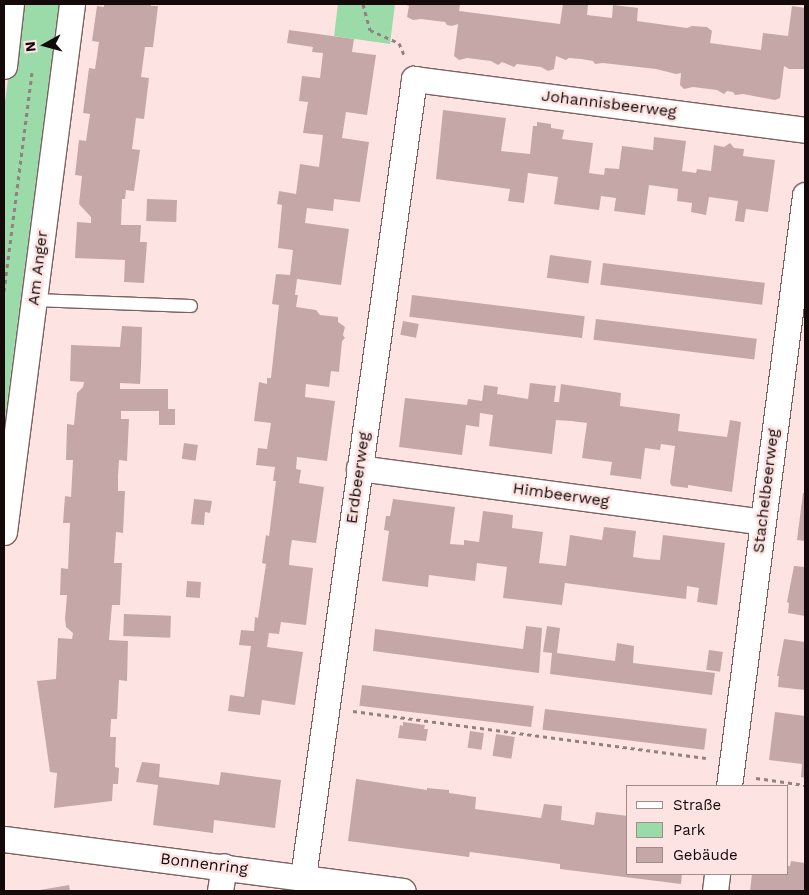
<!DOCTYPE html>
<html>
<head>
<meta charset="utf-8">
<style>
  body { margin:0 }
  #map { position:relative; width:809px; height:895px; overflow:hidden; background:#fde4e3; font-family:"Work Sans",sans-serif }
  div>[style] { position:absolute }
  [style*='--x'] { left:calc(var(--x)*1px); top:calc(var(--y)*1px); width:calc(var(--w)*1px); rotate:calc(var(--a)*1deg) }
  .green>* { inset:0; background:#9bdaa9 }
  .building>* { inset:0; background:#c4a7a6; transform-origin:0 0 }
  .path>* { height:3px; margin-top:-1.5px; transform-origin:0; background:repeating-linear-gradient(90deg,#938180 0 4px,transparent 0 8px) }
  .roads { filter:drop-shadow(1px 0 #7b6160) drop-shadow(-1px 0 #7b6160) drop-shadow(0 1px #7b6160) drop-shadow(0 -1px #7b6160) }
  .service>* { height:12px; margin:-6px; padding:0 6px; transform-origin:6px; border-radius:6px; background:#fff }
  .minor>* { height:25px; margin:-12.5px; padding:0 12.5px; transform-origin:12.5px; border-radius:12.5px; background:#fff }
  span { translate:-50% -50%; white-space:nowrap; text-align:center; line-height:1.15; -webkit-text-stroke:5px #fde4e3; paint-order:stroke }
  .street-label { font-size:16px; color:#130a09 }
  .frame { position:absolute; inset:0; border:5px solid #130a09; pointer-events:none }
  .legend { position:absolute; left:626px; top:785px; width:162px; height:90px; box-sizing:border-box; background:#fde4e3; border:1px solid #9f8d8c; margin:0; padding:6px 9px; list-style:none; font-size:15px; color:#130a09 }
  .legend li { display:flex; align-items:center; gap:10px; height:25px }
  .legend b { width:25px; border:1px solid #9f8d8c }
  .north { position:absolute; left:20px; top:20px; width:50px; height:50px; -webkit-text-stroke:4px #fde4e3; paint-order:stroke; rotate:263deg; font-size:14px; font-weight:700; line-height:20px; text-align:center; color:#130a09 }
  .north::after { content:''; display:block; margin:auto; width:18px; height:22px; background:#130a09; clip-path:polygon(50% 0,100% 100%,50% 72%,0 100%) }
</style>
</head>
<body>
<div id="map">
  <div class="green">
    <i style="clip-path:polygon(18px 4px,59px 4px,4px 428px,4px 109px)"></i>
    <i style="clip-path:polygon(338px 4px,395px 4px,390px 44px,334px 36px)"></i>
  </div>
  <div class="building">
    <i style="clip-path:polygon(104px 4px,151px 4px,151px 6px,158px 6px,153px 47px,145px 47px,141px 77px,149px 78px,144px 119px,136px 118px,132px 149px,140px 150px,134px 191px,126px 190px,125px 199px,122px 199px,121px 225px,141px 225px,140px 242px,147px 242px,144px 283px,124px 282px,125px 260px,75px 258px,77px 222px,91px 223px,91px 217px,79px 204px,82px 176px,75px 175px,79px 140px,86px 141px,90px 114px,83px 113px,89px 68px,95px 69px,97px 56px,99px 42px,92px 41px,97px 6px,104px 7px)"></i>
    <i style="clip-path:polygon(403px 4px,460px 4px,459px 11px,560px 24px,563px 4px,588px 4px,587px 15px,612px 18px,613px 5px,638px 8px,637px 21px,687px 28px,692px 26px,707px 27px,712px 31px,710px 43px,761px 50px,763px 33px,788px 36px,792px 6px,805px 8px,805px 69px,789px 69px,784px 66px,780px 98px,775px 100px,743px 94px,735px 95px,733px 92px,727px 91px,724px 94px,717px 90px,693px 87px,684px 89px,680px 85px,681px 73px,676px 74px,656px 69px,603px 63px,595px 64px,593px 61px,581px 59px,569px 58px,566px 60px,556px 56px,554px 69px,548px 71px,541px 67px,517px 64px,514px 67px,502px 62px,498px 65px,491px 61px,467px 58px,459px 60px,454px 56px,458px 24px,452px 26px,447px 25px,445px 22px,421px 19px,413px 20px,407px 17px,409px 6px)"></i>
    <i style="clip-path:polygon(289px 30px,354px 39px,352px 52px,376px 55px,367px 115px,346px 112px,342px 138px,369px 142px,360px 202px,334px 199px,333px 211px,307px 208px,305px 223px,349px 229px,341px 285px,297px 279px,295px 295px,298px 295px,296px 307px,316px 310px,320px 315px,338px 317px,338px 322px,345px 327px,343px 335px,345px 338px,342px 341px,339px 372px,331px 371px,329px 387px,306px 384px,305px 397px,335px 401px,327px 461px,297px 457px,296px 469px,301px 470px,299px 483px,324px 487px,316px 543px,292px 540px,290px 552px,289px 565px,313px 568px,306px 625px,281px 622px,279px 634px,269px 633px,267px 647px,303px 652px,295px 705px,262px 700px,260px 715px,228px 711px,230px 695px,244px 697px,251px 646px,239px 645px,241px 630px,254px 631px,255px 617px,258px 618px,266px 564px,262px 563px,266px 535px,269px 536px,276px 481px,273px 481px,275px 467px,256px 465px,258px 448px,267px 449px,271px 423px,254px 421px,259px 382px,267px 384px,267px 378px,271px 378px,279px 305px,272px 304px,276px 274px,290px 275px,293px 250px,278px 248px,282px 205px,277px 204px,279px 191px,296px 194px,300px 164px,319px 167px,323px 135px,303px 133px,308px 102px,299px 101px,302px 76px,320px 78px,323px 53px,312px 52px,313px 47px,287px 43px)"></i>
    <i style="clip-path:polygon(443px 110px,506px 118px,501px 151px,530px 154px,533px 126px,537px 126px,537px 122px,551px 124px,551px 128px,564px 130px,562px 139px,593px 143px,589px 173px,604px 175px,605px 168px,619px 169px,622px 146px,653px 150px,654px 137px,686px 141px,682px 171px,696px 173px,697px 169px,711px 171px,714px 145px,724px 147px,730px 143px,734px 148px,744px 149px,743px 156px,775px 160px,768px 212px,746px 209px,744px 222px,735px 221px,738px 201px,709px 197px,706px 215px,691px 212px,692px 203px,677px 201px,678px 189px,649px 185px,645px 215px,614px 211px,616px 198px,601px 196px,599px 210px,554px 204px,558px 177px,528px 173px,524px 203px,508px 201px,510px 189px,436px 179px)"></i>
    <i style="left:147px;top:199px;width:30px;height:22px;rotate:2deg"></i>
    <i style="left:550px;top:255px;width:42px;height:23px;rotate:8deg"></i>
    <i style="left:603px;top:263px;width:163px;height:22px;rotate:7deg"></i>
    <i style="left:412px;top:295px;width:174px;height:22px;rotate:7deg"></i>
    <i style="left:596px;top:319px;width:162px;height:21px;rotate:7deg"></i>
    <i style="left:403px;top:321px;width:16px;height:14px;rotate:11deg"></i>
    <i style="clip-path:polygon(122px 326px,142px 327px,141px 367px,140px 384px,120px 383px,120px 389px,168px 389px,168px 409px,175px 409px,175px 425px,159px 425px,159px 411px,121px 411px,121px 419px,129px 419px,127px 461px,119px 460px,118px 476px,118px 491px,125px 491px,123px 533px,116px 532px,115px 548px,114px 563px,122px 563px,120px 605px,112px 605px,109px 640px,128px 641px,127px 681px,119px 680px,117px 719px,111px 719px,110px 737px,116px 737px,115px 767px,119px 768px,118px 784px,113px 784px,112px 801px,54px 808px,57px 773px,50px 772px,37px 681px,56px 679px,58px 638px,72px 639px,73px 633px,66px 627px,65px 619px,67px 595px,60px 595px,61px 568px,68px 569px,70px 523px,63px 523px,65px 496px,71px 497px,73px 460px,66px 460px,67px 424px,74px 425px,77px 393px,83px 387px,84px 382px,70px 381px,71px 345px,120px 347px)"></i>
    <i style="clip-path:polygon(530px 383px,556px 386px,554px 402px,559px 402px,561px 384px,621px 393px,620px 406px,680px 414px,678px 431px,727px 437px,730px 420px,741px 422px,732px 492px,688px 485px,688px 488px,672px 486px,670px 483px,675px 446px,661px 444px,660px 450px,645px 448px,641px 479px,610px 475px,612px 462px,582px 458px,587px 423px,571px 421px,556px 420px,552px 454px,489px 446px,493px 415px,480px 413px,479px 427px,466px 425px,462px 455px,399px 447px,405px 398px,467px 405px,468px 399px,482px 401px,484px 385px,498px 387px,497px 394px,528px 399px)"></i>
    <i style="left:184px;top:443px;width:14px;height:16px;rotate:8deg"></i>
    <i style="clip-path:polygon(803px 493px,805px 493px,805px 541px,797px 540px)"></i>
    <i style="clip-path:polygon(194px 499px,212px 501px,210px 513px,205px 512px,204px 525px,191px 524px)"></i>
    <i style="clip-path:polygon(393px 499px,455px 507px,450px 544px,464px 545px,464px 540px,479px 542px,483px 511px,513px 515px,512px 528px,543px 532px,539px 563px,566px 566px,570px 535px,602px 540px,604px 527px,636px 531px,633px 557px,646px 559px,660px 560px,663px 535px,725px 543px,717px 605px,697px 602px,699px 588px,687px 586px,686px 599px,565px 583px,562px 605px,503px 598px,507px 567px,477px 563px,475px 581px,429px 575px,428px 587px,382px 581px,389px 531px,384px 530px,386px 516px,390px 516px)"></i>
    <i style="clip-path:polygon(794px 566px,805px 567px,805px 616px,788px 613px,789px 603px,787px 602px)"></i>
    <i style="left:187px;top:581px;width:14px;height:16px;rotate:4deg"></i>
    <i style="left:124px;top:614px;width:47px;height:22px;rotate:2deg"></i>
    <i style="clip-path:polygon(526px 626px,542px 628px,539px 673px,373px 651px,375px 629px,523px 649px)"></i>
    <i style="clip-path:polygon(547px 626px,560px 628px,557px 653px,615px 661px,617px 643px,634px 646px,633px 663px,715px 673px,712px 695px,550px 674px,552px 653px,543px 652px)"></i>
    <i style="clip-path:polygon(784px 639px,805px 642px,805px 690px,778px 687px,779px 676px,777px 676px)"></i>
    <i style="left:709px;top:650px;width:14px;height:20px;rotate:8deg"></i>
    <i style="left:362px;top:685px;width:173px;height:21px;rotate:7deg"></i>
    <i style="left:545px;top:709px;width:163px;height:21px;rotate:7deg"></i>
    <i style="clip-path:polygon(775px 712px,805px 716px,805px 778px,801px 777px,802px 764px,769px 760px)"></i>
    <i style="clip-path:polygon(403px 722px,425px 725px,424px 729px,428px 729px,426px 741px,398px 738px,400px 725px,403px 726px)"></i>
    <i style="left:470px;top:731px;width:14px;height:17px;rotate:8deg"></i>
    <i style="left:496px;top:734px;width:19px;height:22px;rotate:9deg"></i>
    <i style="clip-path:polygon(142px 762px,160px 764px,159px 777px,219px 785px,221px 772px,281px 780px,275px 828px,214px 820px,213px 833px,153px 825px,158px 785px,136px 782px)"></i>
    <i style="clip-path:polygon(356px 779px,427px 790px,427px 788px,449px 790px,449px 793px,476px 797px,475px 809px,541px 818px,544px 804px,562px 806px,561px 820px,594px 825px,596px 812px,628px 816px,628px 874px,682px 874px,681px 884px,560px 869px,560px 864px,470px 852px,469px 857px,348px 841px)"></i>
    <i style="clip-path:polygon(791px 861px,805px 863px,805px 891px,750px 891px,752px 874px,788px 874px,788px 866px,790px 866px)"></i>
    <i style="clip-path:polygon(69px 885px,70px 891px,40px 891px,40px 890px)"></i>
  </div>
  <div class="path">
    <i style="--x:363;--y:4;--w:27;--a:75"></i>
    <i style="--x:370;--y:30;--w:32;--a:24"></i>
    <i style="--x:399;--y:43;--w:13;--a:67"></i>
    <i style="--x:4;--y:291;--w:220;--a:-82.7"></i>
    <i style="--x:353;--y:711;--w:356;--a:7.6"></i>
    <i style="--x:756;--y:778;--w:49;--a:8.1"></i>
  </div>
  <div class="roads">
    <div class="service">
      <i style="--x:34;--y:300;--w:157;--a:2.2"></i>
    </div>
    <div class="minor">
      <i style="--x:4;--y:66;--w:62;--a:-83.6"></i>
      <i style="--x:359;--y:468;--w:407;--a:7.6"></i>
      <i style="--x:4;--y:532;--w:532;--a:-82.66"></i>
      <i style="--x:729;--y:786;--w:596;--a:-82.67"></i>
      <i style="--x:4;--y:839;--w:402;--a:7.4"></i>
      <i style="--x:303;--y:877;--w:806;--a:-82.08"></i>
      <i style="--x:414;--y:79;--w:394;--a:7.4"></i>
      <i style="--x:220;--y:891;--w:25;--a:-81"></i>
      <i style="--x:715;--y:891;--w:17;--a:-83"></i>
    </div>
  </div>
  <div class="street-label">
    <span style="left:609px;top:104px;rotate:7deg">Johannisbeerweg</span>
    <span style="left:38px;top:268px;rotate:-83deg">Am Anger</span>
    <span style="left:358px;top:478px;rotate:-82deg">Erdbeerweg</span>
    <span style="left:766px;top:491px;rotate:-83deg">Stachelbeerweg</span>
    <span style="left:561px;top:495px;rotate:8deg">Himbeerweg</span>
    <span style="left:204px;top:864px;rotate:7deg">Bonnenring</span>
  </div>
  <div class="frame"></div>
  <ul class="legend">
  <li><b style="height:6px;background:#fff"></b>Straße</li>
  <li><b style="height:14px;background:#9bdaa9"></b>Park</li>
  <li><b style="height:14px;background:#c4a7a6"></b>Gebäude</li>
  </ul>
  <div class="north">N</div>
</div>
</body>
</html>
